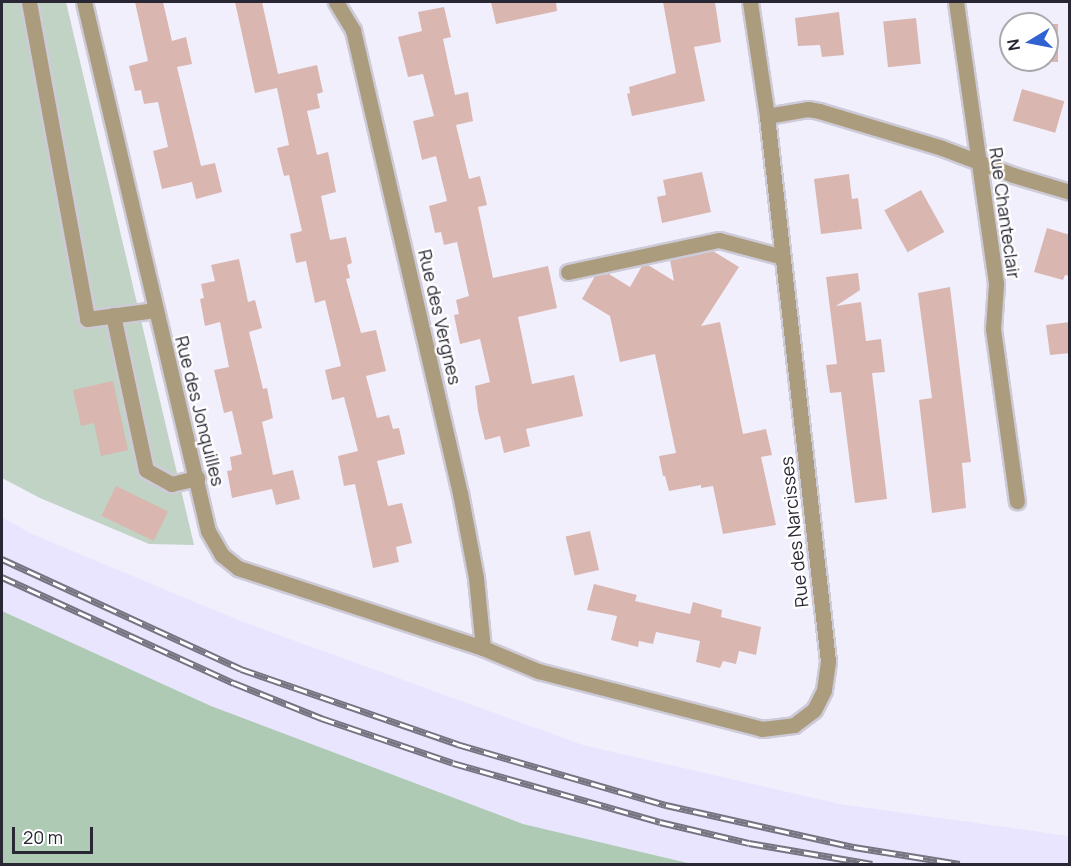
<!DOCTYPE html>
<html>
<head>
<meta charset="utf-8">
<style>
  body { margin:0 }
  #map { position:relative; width:1071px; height:866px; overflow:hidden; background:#f2effd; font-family:Manrope,sans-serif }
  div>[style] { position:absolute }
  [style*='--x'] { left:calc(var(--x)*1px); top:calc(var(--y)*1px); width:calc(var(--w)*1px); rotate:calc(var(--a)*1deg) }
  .built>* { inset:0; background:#eae5ff }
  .green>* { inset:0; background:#c0d3c4 }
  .forest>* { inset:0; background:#aecab4 }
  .building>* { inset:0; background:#dab6b1; transform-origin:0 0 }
  .roads { filter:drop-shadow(2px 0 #cecbd9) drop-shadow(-2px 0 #cecbd9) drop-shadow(0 2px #cecbd9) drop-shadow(0 -2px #cecbd9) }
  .minor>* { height:15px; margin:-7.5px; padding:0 7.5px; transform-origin:7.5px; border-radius:7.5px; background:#ac9c7e }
  .rail>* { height:7px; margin-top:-3.5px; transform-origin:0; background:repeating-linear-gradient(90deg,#fff 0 14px,#777481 0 28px); box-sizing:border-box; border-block:2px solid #777481 }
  span { translate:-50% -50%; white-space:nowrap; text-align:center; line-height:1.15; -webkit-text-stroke:4.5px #fff; paint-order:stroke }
  .street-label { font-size:18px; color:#2a2734 }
  .frame { position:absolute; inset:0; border:3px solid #2a2734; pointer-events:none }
  .north { position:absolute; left:999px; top:12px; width:60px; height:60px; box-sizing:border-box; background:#fff; border:2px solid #aaa9ae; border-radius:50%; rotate:260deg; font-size:16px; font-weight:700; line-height:24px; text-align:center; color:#2a2734 }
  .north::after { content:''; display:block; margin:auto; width:21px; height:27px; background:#3062d1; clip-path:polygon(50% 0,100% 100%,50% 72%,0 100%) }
  .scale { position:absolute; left:12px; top:827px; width:81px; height:27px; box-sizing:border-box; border:3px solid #2a2734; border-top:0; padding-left:8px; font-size:18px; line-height:21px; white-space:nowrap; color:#2a2734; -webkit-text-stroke:4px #fff; paint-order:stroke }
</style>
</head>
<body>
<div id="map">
  <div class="built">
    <i style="clip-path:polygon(2px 517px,32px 534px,243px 622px,583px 745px,840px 804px,1069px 836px,1069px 864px,692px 864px,523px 824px,211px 706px,2px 611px)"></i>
  </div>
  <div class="green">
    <i style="clip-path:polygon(2px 2px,66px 2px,194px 545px,149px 544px,40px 498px,2px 478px)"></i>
  </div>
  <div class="forest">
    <i style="clip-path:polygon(2px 611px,211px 706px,523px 824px,692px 864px,2px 864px)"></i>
  </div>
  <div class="building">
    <i style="clip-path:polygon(135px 2px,163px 2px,172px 41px,186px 37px,192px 64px,177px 67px,201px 166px,215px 163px,222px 192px,196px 199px,192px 182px,162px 189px,153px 151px,168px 147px,158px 102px,144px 104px,141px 90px,135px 91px,129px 66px,148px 61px)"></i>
    <i style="clip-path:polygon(235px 2px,262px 2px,278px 74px,317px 65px,323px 92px,317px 94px,320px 108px,307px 111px,317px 155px,328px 152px,336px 192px,321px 196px,330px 240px,346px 237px,352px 263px,347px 265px,350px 278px,346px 279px,361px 333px,376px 330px,386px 371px,366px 376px,377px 418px,389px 415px,393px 429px,399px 428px,405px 454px,377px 461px,388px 506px,402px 503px,412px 543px,396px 547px,399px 562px,373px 568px,355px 484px,344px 486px,338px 456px,358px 451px,344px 397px,332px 400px,325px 370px,341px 366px,325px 300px,315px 303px,306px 261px,296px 263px,290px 234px,302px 231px,289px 175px,284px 176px,277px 148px,289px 145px,277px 88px,255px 93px)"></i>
    <i style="clip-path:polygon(491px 2px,556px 2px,557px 11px,496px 24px)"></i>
    <i style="clip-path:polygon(663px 2px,715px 2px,721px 42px,694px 47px,705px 101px,632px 116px,627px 94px,630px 93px,629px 87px,676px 73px)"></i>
    <i style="clip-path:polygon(444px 7px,451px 37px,443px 39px,455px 95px,468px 92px,473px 121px,456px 125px,469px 179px,480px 176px,487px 205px,478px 207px,493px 278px,548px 266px,557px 308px,518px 317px,532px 384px,574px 375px,583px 416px,526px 429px,530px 446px,504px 453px,500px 436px,485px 440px,478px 411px,475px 386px,490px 382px,480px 339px,460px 344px,454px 315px,459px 314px,456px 300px,469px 296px,457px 242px,444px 245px,441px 232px,435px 233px,429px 206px,447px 201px,436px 156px,422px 160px,413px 121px,434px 116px,423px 74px,408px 77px,398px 37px,422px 31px,418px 12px)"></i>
    <i style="clip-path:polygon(839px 12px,844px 55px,822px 57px,820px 45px,798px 46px,795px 18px)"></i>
    <i style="left:916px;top:18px;width:46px;height:33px;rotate:84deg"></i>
    <i style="clip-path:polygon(1010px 24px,1027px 24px,1011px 24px,1011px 60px,1047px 60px,1047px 24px,1058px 24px,1058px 62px,1009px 61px)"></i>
    <i style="left:1022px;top:89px;width:44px;height:33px;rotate:16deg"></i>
    <i style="clip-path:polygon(702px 172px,711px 212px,662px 223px,657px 197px,666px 195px,663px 180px)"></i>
    <i style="clip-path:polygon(849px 174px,852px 199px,858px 198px,862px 229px,821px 234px,814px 179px)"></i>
    <i style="left:921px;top:190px;width:48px;height:42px;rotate:61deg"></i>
    <i style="clip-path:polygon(1047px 228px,1070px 235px,1070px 276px,1065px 275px,1063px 280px,1034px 272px)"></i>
    <i style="clip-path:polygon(713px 251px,739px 267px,701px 326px,720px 322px,743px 434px,766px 429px,772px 455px,761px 457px,776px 525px,723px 534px,713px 486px,701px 488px,701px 485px,669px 491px,665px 476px,663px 476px,659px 456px,676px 453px,655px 354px,620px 362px,610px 316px,582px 299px,595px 276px,609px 274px,630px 287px,642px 266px,648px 265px,674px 281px,670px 260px)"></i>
    <i style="clip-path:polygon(239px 259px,248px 302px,255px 300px,262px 328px,249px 332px,263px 389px,267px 388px,273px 418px,262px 422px,273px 475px,293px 470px,300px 499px,276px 505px,272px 489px,232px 498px,227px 471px,232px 470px,230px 457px,242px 454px,232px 411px,224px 413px,214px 370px,229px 367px,220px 322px,205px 326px,200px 299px,204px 298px,201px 284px,215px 281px,211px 265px)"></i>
    <i style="clip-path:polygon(858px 273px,860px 290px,836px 306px,861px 302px,866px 341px,881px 339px,885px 372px,872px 373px,887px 499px,855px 503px,841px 392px,830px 393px,826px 365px,837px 364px,826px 277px)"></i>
    <i style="clip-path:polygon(950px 287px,971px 462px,962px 463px,966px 508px,932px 513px,919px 400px,932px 398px,918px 293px)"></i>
    <i style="clip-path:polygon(1070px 322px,1070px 353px,1050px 355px,1046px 325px)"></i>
    <i style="clip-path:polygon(113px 381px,128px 450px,101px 456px,94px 423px,81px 426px,73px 390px)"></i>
    <i style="left:116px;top:486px;width:58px;height:33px;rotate:26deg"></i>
    <i style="left:590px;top:531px;width:40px;height:25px;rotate:77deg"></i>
    <i style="clip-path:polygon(594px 584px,637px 595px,635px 601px,690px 614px,693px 602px,722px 610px,721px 617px,761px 627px,756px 655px,739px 651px,736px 664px,723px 661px,720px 668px,696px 662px,700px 641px,656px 632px,653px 644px,639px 641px,638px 647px,611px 640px,617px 616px,587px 610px)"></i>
  </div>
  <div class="roads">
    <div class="minor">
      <i style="--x:29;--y:2;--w:322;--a:79.6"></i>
      <i style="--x:87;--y:319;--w:69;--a:-7.5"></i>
      <i style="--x:84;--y:2;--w:543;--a:76.81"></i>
      <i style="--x:208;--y:531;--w:28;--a:60"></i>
      <i style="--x:222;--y:555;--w:21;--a:39"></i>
      <i style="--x:238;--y:568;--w:258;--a:18.1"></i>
      <i style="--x:483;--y:648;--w:60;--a:22.7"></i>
      <i style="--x:538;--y:671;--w:231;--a:14.5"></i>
      <i style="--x:762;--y:729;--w:32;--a:-7"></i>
      <i style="--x:794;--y:725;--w:25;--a:-37"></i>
      <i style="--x:814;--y:710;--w:22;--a:-63"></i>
      <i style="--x:824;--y:690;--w:29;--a:-82"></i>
      <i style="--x:828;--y:661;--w:548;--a:-96.39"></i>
      <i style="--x:767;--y:116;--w:115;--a:-98.5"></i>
      <i style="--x:336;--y:2;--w:33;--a:59"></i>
      <i style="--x:353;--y:30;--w:475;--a:77"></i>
      <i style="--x:460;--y:493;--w:86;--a:79.3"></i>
      <i style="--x:476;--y:578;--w:70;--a:84.3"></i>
      <i style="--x:956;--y:2;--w:285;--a:81.9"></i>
      <i style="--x:996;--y:284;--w:45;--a:93.8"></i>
      <i style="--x:993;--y:329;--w:174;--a:82.1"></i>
      <i style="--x:767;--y:116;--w:42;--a:-9.7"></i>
      <i style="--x:808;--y:109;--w:11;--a:10"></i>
      <i style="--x:819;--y:111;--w:128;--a:16.7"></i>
      <i style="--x:942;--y:148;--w:76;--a:20.8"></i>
      <i style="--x:1013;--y:175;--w:59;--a:16.6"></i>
      <i style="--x:568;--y:272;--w:154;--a:-12"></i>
      <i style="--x:719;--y:240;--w:66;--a:14.9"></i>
      <i style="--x:113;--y:315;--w:158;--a:78"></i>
      <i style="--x:146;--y:470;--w:29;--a:29"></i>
      <i style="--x:171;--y:484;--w:27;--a:-13"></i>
    </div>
  </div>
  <div class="rail">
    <i style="--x:2;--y:559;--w:263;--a:24.7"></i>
    <i style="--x:241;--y:669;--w:229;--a:19.1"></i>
    <i style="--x:457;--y:744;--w:218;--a:16.3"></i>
    <i style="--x:666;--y:805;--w:193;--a:12.6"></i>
    <i style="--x:854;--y:847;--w:107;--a:9.1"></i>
    <i style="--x:2;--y:577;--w:255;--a:24.6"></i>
    <i style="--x:234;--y:683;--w:94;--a:21.9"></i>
    <i style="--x:321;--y:718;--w:139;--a:18.8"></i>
    <i style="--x:453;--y:763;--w:215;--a:15.9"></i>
    <i style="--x:660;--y:822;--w:91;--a:13.3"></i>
    <i style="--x:749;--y:843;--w:125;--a:9.7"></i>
  </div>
  <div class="street-label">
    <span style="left:1005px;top:213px;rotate:82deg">Rue Chanteclair</span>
    <span style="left:440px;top:317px;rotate:77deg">Rue des Vergnes</span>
    <span style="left:200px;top:411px;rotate:76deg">Rue des Jonquilles</span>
    <span style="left:794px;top:532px;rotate:-96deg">Rue des Narcisses</span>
  </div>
  <div class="frame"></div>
  <div class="north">N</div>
  <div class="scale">20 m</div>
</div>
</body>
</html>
